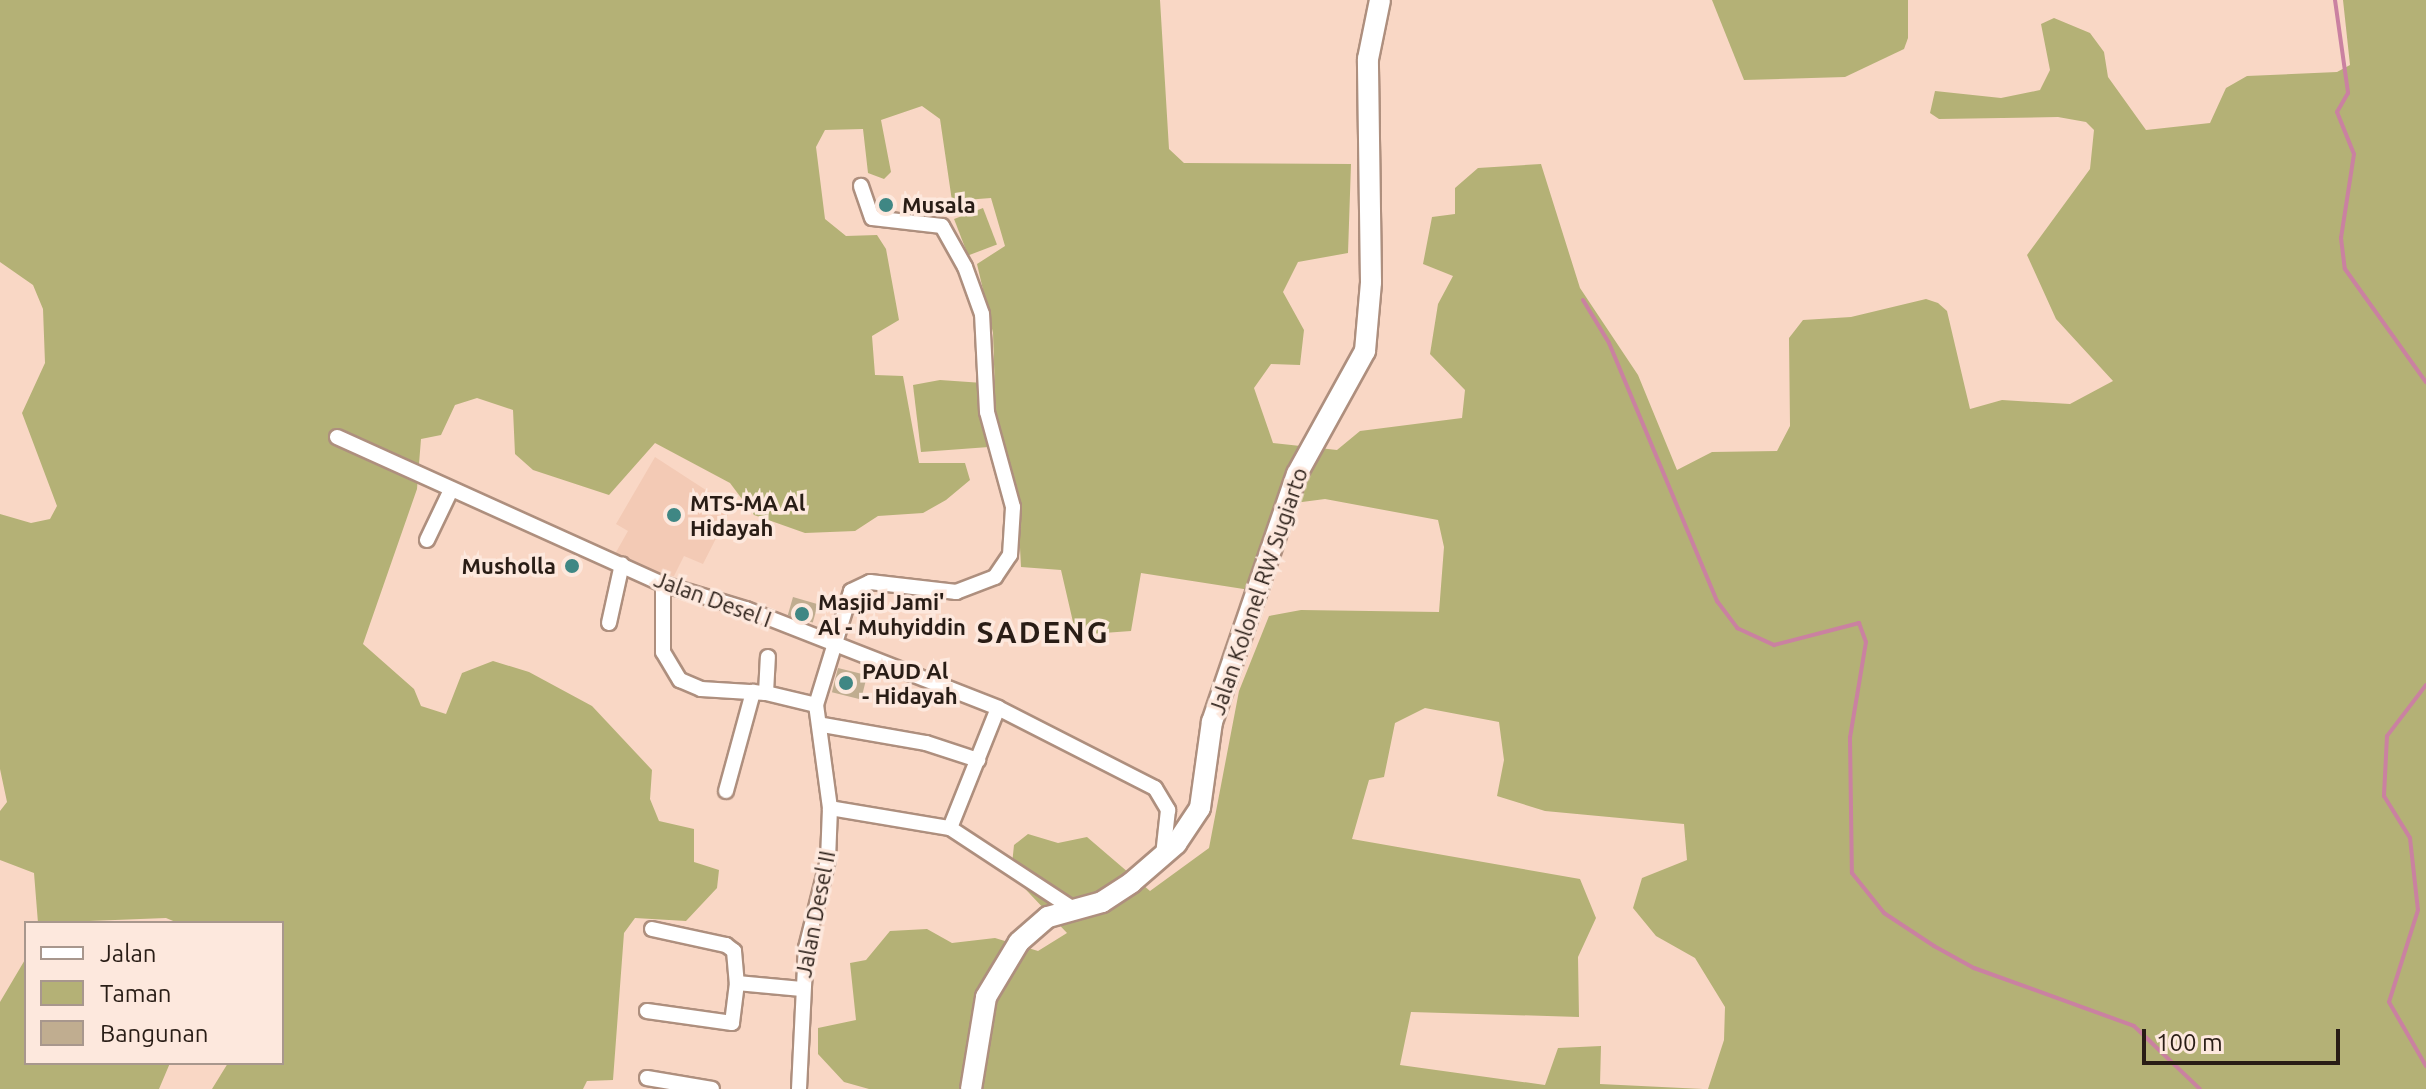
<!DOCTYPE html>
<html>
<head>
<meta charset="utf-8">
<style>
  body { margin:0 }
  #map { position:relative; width:2426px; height:1089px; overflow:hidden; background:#f9d7c5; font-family:Ubuntu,sans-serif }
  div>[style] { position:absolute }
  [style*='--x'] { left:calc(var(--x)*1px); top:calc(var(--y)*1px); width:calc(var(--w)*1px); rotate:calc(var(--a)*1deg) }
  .built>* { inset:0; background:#f3cab5 }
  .green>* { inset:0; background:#b4b176; transform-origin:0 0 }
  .stream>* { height:4px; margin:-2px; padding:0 2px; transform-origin:2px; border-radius:2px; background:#ca81a1 }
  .building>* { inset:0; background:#c0ad90; transform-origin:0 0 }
  .roads { filter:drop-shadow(2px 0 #ae8f7e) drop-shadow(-2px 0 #ae8f7e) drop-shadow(0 2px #ae8f7e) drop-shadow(0 -2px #ae8f7e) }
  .minor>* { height:14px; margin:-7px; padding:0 7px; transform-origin:7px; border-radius:7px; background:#fff }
  .secondary>* { height:20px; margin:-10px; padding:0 10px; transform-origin:10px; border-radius:10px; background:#fff }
  .dots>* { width:22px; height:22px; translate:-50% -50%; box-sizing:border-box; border:4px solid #fde8dd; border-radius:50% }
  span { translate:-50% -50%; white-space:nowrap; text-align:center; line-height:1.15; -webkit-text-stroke:7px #fde8dd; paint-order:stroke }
  .poi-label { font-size:22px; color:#291d16; font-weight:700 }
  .left { translate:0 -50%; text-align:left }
  .right { translate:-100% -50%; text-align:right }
  .street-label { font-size:22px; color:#291d16 }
  .district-label { font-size:30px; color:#291d16; font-weight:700; letter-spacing:2px }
  .legend { position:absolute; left:24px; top:921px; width:260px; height:144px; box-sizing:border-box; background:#fde8dd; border:2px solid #a8978d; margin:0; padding:10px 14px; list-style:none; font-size:24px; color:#291d16 }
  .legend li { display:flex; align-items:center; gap:16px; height:40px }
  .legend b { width:40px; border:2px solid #a8978d }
  .scale { position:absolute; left:2142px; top:1029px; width:198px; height:36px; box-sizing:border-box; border:4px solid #291d16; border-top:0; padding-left:10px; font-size:24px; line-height:28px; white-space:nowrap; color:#291d16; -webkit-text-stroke:6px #fde8dd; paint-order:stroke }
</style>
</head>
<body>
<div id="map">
  <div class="built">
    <i style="clip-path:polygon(655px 457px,732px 507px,703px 564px,684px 556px,671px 582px,615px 554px,628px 531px,616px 524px)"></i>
  </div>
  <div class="green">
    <i style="clip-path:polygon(0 0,1160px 0,1169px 149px,1184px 163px,1351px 164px,1348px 253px,1298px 262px,1283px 292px,1304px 330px,1300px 365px,1271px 364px,1254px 388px,1273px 443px,1337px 450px,1360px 431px,1462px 418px,1465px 390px,1430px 354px,1438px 304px,1453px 276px,1423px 264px,1432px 217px,1455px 214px,1455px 188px,1478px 168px,1541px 164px,1580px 288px,1638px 375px,1677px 470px,1712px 452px,1777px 451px,1790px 426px,1789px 338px,1803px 320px,1851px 317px,1926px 299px,1938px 303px,1947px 311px,1970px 409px,2002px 400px,2070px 404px,2113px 381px,2056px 319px,2027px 255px,2090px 169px,2094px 130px,2086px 122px,2058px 117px,1939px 119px,1930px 113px,1935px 91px,2001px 98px,2040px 90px,2050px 70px,2041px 24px,2054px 18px,2090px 33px,2104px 52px,2108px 77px,2146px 130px,2210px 123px,2226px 88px,2247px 76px,2337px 72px,2350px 65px,2343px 0,2426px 0,2426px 1089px,1708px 1089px,1724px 1040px,1725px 1007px,1695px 958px,1656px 936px,1633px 908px,1642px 878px,1687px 860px,1684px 824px,1545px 811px,1497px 796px,1504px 760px,1499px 722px,1425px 708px,1395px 723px,1384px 777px,1369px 780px,1352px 839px,1580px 879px,1596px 918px,1578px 957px,1579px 1017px,1411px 1012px,1400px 1065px,1545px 1085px,1558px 1048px,1601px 1046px,1600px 1084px,1703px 1089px,869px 1089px,844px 1082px,818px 1054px,818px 1028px,856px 1020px,850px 963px,866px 960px,890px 931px,927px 929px,952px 943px,995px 938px,1038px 951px,1067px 933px,1011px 874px,1014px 845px,1028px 834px,1058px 843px,1087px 837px,1150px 891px,1209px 848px,1239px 691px,1269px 616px,1301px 610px,1439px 612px,1444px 547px,1438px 520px,1325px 499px,1279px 505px,1250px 590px,1141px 573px,1131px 631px,1076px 635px,1061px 570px,1021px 567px,1017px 489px,996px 425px,993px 333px,977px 264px,1005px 246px,991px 198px,952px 201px,940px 119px,922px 106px,881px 120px,891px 172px,884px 179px,868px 173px,863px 129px,825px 130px,816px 147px,825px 219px,846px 236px,877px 235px,886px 249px,899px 320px,872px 336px,875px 375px,903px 376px,919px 463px,965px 463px,970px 480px,946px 500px,923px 513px,878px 516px,855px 531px,805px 533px,754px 515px,730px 483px,655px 443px,609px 495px,533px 470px,515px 454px,513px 410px,477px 398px,455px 405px,441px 435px,421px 439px,417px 489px,363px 644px,414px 689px,421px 706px,446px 714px,462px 673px,493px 661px,529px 672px,592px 706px,652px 770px,650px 799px,659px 821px,694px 829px,694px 862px,719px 870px,717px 888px,686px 921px,635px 918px,624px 933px,613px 1080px,587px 1081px,583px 1089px,212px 1089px,228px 1063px,282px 1063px,282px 923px,178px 923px,166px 918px,38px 923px,34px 873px,0 860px,0 811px,7px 802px,0 769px,0 514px,31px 523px,50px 519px,57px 506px,22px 413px,45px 363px,43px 309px,33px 285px,0 262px)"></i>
    <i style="clip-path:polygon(1712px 0,1908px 0,1908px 38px,1904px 49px,1845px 77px,1744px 80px)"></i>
    <i style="left:983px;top:208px;width:39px;height:31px;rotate:69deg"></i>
    <i style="clip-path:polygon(940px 380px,983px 383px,989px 447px,921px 452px,913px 385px)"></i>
    <i style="clip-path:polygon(26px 958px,26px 1063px,170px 1063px,159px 1089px,0 1089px,0 1002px)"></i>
  </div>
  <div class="stream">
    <i style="--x:2335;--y:0;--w:94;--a:82"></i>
    <i style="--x:2348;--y:93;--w:22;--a:120"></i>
    <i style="--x:2337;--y:112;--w:45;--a:68"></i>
    <i style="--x:2354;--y:154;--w:85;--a:98.8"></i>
    <i style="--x:2341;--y:238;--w:31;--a:83"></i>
    <i style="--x:2345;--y:269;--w:139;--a:54.4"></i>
    <i style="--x:1583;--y:300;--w:50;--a:58.8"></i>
    <i style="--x:1609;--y:343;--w:280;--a:67.3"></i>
    <i style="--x:1717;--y:601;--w:34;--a:53"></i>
    <i style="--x:1737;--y:628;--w:41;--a:24.7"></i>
    <i style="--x:1774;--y:645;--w:88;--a:-14.5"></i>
    <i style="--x:1859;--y:623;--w:20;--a:70"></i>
    <i style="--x:1866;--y:642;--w:97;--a:99.5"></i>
    <i style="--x:1850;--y:738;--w:135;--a:89.2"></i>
    <i style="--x:1852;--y:873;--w:51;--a:51.3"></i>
    <i style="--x:1884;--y:913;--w:60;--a:33.4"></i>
    <i style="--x:1934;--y:946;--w:46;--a:28.8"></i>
    <i style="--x:1974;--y:968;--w:170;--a:19.9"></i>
    <i style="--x:2134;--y:1026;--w:91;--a:43.7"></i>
    <i style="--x:2426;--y:685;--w:64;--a:127.4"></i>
    <i style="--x:2387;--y:736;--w:60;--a:92.9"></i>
    <i style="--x:2384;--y:796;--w:49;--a:58.2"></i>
    <i style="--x:2410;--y:838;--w:72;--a:83.7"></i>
    <i style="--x:2418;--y:910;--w:96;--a:107.5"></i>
    <i style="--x:2389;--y:1002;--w:74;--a:60"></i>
  </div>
  <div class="building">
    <i style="left:793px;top:597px;width:26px;height:19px;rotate:16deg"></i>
    <i style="left:838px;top:668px;width:30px;height:25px;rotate:14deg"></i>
  </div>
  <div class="roads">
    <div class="minor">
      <i style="--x:337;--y:437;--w:358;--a:24.3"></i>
      <i style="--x:663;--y:584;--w:87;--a:16.8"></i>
      <i style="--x:746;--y:609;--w:271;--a:21.4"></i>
      <i style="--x:998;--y:708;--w:176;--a:27"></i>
      <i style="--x:1155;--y:788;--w:26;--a:59"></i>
      <i style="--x:1168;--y:810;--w:45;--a:96.3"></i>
      <i style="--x:427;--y:540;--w:55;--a:-64.4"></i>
      <i style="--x:663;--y:584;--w:68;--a:90"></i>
      <i style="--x:663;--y:652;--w:33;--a:59"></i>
      <i style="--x:680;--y:680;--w:23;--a:23"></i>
      <i style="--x:701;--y:689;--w:65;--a:3.5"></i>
      <i style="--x:766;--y:693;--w:51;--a:13.5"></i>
      <i style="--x:609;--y:623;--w:60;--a:-77.6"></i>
      <i style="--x:766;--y:693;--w:36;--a:-87"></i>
      <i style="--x:823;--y:725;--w:105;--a:9.9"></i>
      <i style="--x:926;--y:743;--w:55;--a:18.1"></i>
      <i style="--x:726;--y:791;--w:103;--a:-74.7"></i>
      <i style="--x:830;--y:808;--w:122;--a:9.5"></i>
      <i style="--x:950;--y:828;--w:149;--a:33.3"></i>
      <i style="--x:950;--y:828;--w:129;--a:-68.2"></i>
      <i style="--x:652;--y:929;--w:76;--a:12.2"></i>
      <i style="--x:726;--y:945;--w:10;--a:37"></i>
      <i style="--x:734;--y:951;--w:32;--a:85"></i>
      <i style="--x:737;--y:983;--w:65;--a:5.3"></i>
      <i style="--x:647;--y:1011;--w:86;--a:8"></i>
      <i style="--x:732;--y:1023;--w:40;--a:-82.9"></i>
      <i style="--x:647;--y:1078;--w:66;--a:9.6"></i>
      <i style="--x:799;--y:1089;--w:141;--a:-87.2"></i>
      <i style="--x:806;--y:948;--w:91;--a:-76"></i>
      <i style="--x:828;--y:860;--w:52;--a:-87.8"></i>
      <i style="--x:830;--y:808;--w:104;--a:-97.7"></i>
      <i style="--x:816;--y:705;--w:119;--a:-72.9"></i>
      <i style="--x:851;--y:591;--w:21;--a:-25"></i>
      <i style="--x:870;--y:582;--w:87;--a:6.6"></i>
      <i style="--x:956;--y:592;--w:42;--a:-21"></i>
      <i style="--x:995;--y:577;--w:27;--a:-56"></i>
      <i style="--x:1010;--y:555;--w:48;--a:-86.4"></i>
      <i style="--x:1013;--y:507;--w:98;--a:-105.3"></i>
      <i style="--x:987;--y:412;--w:98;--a:-92.9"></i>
      <i style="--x:982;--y:314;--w:50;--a:-109.9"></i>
      <i style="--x:965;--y:267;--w:47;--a:-119.3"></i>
      <i style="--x:942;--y:226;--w:70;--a:-173.5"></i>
      <i style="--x:872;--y:218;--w:34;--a:-109"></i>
    </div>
    <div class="secondary">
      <i style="--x:971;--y:1089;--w:93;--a:-80.7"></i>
      <i style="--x:986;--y:997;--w:64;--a:-59"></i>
      <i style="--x:1019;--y:942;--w:38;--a:-41"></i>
      <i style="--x:1048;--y:917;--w:56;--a:-15.5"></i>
      <i style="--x:1102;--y:902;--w:35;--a:-33"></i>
      <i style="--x:1131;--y:883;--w:60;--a:-40.9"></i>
      <i style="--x:1176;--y:844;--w:43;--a:-56.3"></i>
      <i style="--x:1200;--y:808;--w:87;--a:-82.1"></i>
      <i style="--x:1212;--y:722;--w:262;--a:-71.1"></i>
      <i style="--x:1297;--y:474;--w:141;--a:-61.1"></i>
      <i style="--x:1365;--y:351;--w:69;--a:-85"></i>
      <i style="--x:1371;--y:282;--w:223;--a:-90.8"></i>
      <i style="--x:1368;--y:59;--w:60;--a:-78.5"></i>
    </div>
  </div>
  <div class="dots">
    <i style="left:886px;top:205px;background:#3f8784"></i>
    <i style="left:674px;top:515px;background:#3f8784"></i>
    <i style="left:572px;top:566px;background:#3f8784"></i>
    <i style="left:802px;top:614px;background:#3f8784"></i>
    <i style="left:846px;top:683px;background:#3f8784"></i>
  </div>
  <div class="poi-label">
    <span class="left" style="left:902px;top:205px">Musala</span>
    <span class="left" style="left:690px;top:515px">MTS-MA Al<br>Hidayah</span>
    <span class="right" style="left:556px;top:566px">Musholla</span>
    <span class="left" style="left:818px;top:614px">Masjid Jami'<br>Al - Muhyiddin</span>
    <span class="left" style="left:862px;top:683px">PAUD Al<br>- Hidayah</span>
  </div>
  <div class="street-label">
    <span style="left:1258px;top:591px;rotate:-71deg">Jalan Kolonel RW Sugiarto</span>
    <span style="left:713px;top:599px;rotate:20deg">Jalan Desel I</span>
    <span style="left:815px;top:914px;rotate:-79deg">Jalan Desel II</span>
  </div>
  <div class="district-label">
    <span style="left:1043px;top:632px">SADENG</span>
  </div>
  <ul class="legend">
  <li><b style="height:10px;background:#fff"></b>Jalan</li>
  <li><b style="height:22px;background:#b4b176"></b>Taman</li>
  <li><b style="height:22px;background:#c0ad90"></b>Bangunan</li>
  </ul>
  <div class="scale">100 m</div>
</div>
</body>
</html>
